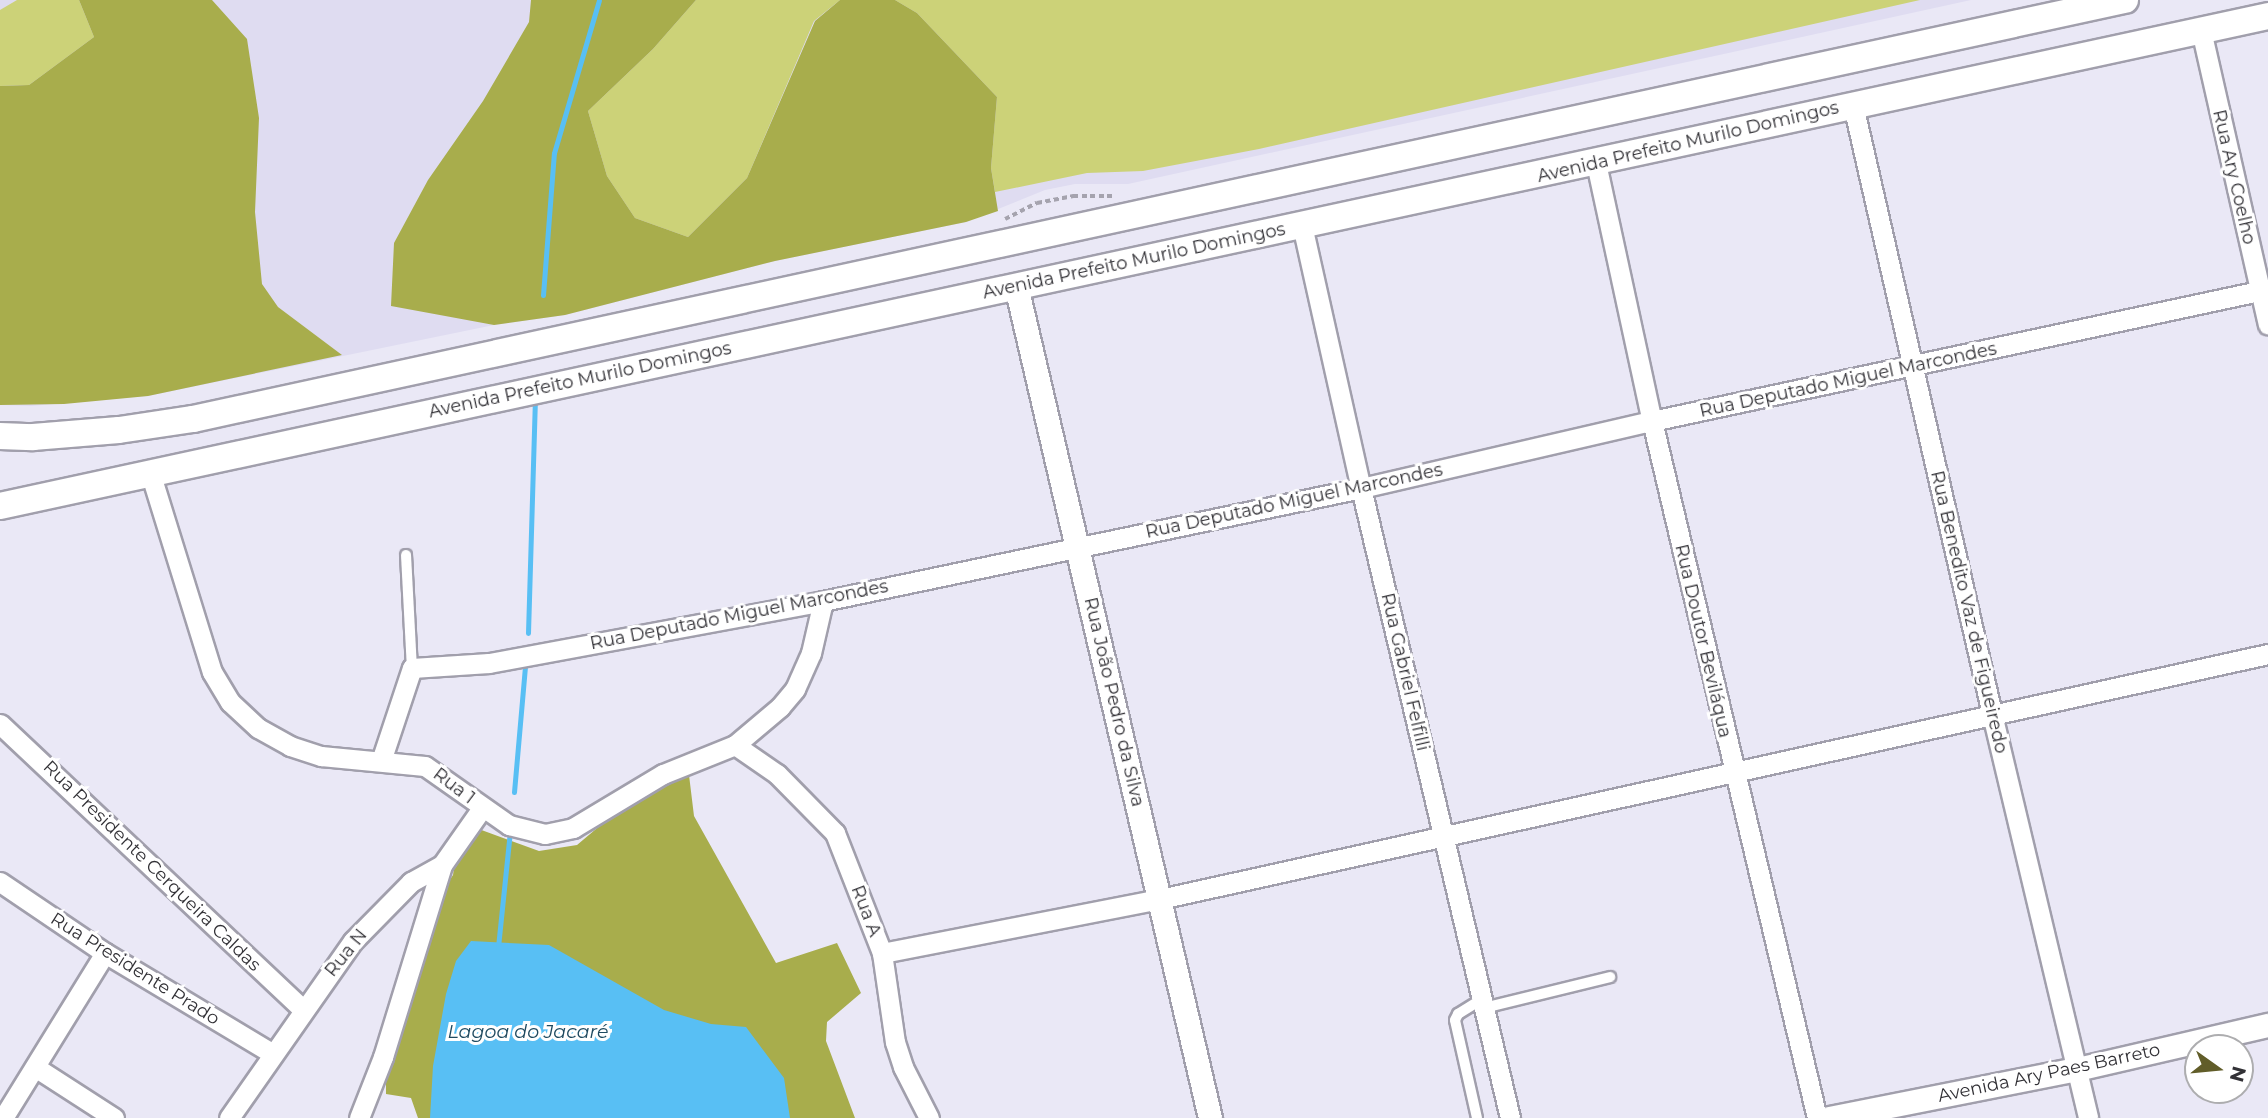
<!DOCTYPE html>
<html>
<head>
<meta charset="utf-8">
<style>
  body { margin:0 }
  #map { position:relative; width:2268px; height:1118px; overflow:hidden; background:#eae8f6; font-family:Montserrat,sans-serif }
  div>[style] { position:absolute }
  [style*='--x'] { left:calc(var(--x)*1px); top:calc(var(--y)*1px); width:calc(var(--w)*1px); rotate:calc(var(--a)*1deg) }
  .built>* { inset:0; background:#dfdcf1 }
  .green>* { inset:0; background:#ccd278 }
  .forest>* { inset:0; background:#a8ad4c }
  .water>* { inset:0; background:#58bff4 }
  .stream>* { height:5px; margin:-2.5px; padding:0 2.5px; transform-origin:2.5px; border-radius:2.5px; background:#58bff4 }
  .path>* { height:3.5px; margin-top:-1.75px; transform-origin:0; background:repeating-linear-gradient(90deg,#a5a3ae 0 5px,transparent 0 8.5px) }
  .roads { filter:drop-shadow(2px 0 #a19fac) drop-shadow(-2px 0 #a19fac) drop-shadow(0 2px #a19fac) drop-shadow(0 -2px #a19fac) }
  .service>* { height:10px; margin:-5px; padding:0 5px; transform-origin:5px; border-radius:5px; background:#fff }
  .minor>* { height:19px; margin:-9.5px; padding:0 9.5px; transform-origin:9.5px; border-radius:9.5px; background:#fff }
  .tertiary>* { height:23px; margin:-11.5px; padding:0 11.5px; transform-origin:11.5px; border-radius:11.5px; background:#fff }
  .secondary>* { height:26px; margin:-13px; padding:0 13px; transform-origin:13px; border-radius:13px; background:#fff }
  span { translate:-50% -50%; white-space:nowrap; text-align:center; line-height:1.15; -webkit-text-stroke:6px #fff; paint-order:stroke }
  .street-label { font-size:18px; color:#323136 }
  .water-label { font-size:19px; color:#1f4a60; font-style:italic }
  .north { position:absolute; left:2184px; top:1034px; width:70px; height:70px; box-sizing:border-box; background:#fff; border:2px solid #adadaf; border-radius:50%; rotate:105deg; font-size:19px; font-weight:700; line-height:28px; text-align:center; color:#323136 }
  .north::after { content:''; display:block; margin:auto; width:24px; height:32px; background:#615d29; clip-path:polygon(50% 0,100% 100%,50% 72%,0 100%) }
</style>
</head>
<body>
<div id="map">
  <div class="built">
    <i style="clip-path:polygon(0 0,1971px 0,1128px 184px,1075px 184px,1045px 190px,966px 222px,775px 261px,565px 315px,494px 325px,148px 396px,31px 406px,0 405px)"></i>
  </div>
  <div class="green">
    <i style="clip-path:polygon(17px 0,79px 0,94px 37px,29px 85px,0 86px,0 10px)"></i>
    <i style="clip-path:polygon(696px 0,840px 0,814px 21px,747px 178px,688px 237px,635px 218px,607px 176px,588px 111px,653px 49px)"></i>
    <i style="clip-path:polygon(895px 0,1920px 0,1259px 149px,1143px 171px,1087px 173px,995px 192px,991px 168px,997px 97px,917px 13px)"></i>
  </div>
  <div class="forest">
    <i style="clip-path:polygon(79px 0,212px 0,247px 39px,259px 118px,255px 212px,262px 284px,278px 307px,342px 355px,148px 396px,64px 404px,0 405px,0 86px,29px 85px,94px 37px)"></i>
    <i style="clip-path:polygon(531px 0,696px 0,653px 49px,588px 111px,607px 176px,635px 218px,688px 237px,747px 178px,815px 21px,840px 0,895px 0,917px 13px,997px 97px,991px 168px,998px 211px,966px 222px,775px 261px,565px 315px,494px 325px,391px 306px,394px 243px,428px 180px,483px 101px,529px 22px)"></i>
    <i style="clip-path:polygon(689px 775px,694px 816px,776px 963px,837px 943px,861px 993px,827px 1022px,826px 1041px,855px 1118px,418px 1118px,411px 1098px,386px 1094px,386px 1073px,435px 902px,453px 875px,457px 847px,476px 828px,539px 851px,577px 845px,621px 808px,670px 778px)"></i>
  </div>
  <div class="water">
    <i style="clip-path:polygon(471px 941px,549px 945px,664px 1010px,711px 1024px,746px 1027px,784px 1078px,790px 1118px,430px 1118px,433px 1066px,446px 994px,456px 961px)"></i>
  </div>
  <div class="stream">
    <i style="--x:543;--y:295;--w:142;--a:-85.6"></i>
    <i style="--x:554;--y:153;--w:159;--a:-73.6"></i>
    <i style="--x:528;--y:633;--w:233;--a:-88.3"></i>
    <i style="--x:514;--y:792;--w:125;--a:-85"></i>
    <i style="--x:498;--y:947;--w:117;--a:-84.1"></i>
  </div>
  <div class="path">
    <i style="--x:1005;--y:219;--w:36;--a:-27"></i>
    <i style="--x:1037;--y:203;--w:37;--a:-11"></i>
    <i style="--x:1073;--y:196;--w:39;--a:0"></i>
  </div>
  <div class="roads">
    <div class="service">
      <i style="--x:406;--y:555;--w:113;--a:87"></i>
      <i style="--x:1484;--y:1008;--w:130;--a:-13.8"></i>
      <i style="--x:1477;--y:1118;--w:100;--a:-102.7"></i>
      <i style="--x:1455;--y:1020;--w:7;--a:-63"></i>
      <i style="--x:1458;--y:1014;--w:28;--a:-32"></i>
    </div>
    <div class="minor">
      <i style="--x:2201;--y:30;--w:302;--a:77.2"></i>
      <i style="--x:1853;--y:105;--w:625;--a:77.14"></i>
      <i style="--x:1992;--y:714;--w:415;--a:76.6"></i>
      <i style="--x:1596;--y:163;--w:264;--a:77.8"></i>
      <i style="--x:1652;--y:421;--w:716;--a:76.68"></i>
      <i style="--x:1302;--y:225;--w:270;--a:77.4"></i>
      <i style="--x:1361;--y:488;--w:647;--a:76.69"></i>
      <i style="--x:150;--y:472;--w:209;--a:72.8"></i>
      <i style="--x:212;--y:672;--w:35;--a:59"></i>
      <i style="--x:230;--y:702;--w:38;--a:43"></i>
      <i style="--x:258;--y:728;--w:37;--a:29"></i>
      <i style="--x:290;--y:746;--w:33;--a:18"></i>
      <i style="--x:321;--y:756;--w:104;--a:5.5"></i>
      <i style="--x:425;--y:766;--w:103;--a:35.1"></i>
      <i style="--x:509;--y:825;--w:37;--a:14"></i>
      <i style="--x:545;--y:834;--w:29;--a:-12"></i>
      <i style="--x:573;--y:828;--w:105;--a:-31"></i>
      <i style="--x:663;--y:774;--w:78;--a:-21.9"></i>
      <i style="--x:735;--y:745;--w:59;--a:-40.2"></i>
      <i style="--x:780;--y:707;--w:23;--a:-50"></i>
      <i style="--x:795;--y:689;--w:39;--a:-66"></i>
      <i style="--x:811;--y:653;--w:53;--a:-77"></i>
      <i style="--x:0;--y:724;--w:417;--a:43.3"></i>
      <i style="--x:735;--y:745;--w:51;--a:34.6"></i>
      <i style="--x:777;--y:774;--w:83;--a:45.5"></i>
      <i style="--x:835;--y:833;--w:129;--a:68.6"></i>
      <i style="--x:882;--y:953;--w:90;--a:81.7"></i>
      <i style="--x:895;--y:1042;--w:26;--a:72"></i>
      <i style="--x:903;--y:1067;--w:57;--a:63"></i>
      <i style="--x:381;--y:761;--w:98;--a:-71.6"></i>
      <i style="--x:412;--y:668;--w:77;--a:-3.7"></i>
      <i style="--x:489;--y:663;--w:340;--a:-10.5"></i>
      <i style="--x:823;--y:601;--w:550;--a:-11.86"></i>
      <i style="--x:1361;--y:488;--w:299;--a:-13"></i>
      <i style="--x:1652;--y:421;--w:630;--a:-12.09"></i>
      <i style="--x:0;--y:882;--w:127;--a:34.1"></i>
      <i style="--x:105;--y:953;--w:196;--a:31"></i>
      <i style="--x:882;--y:953;--w:283;--a:-11"></i>
      <i style="--x:1160;--y:899;--w:1135;--a:-12.47"></i>
      <i style="--x:35;--y:1067;--w:94;--a:32.8"></i>
      <i style="--x:3;--y:1118;--w:194;--a:-58.3"></i>
      <i style="--x:229;--y:1118;--w:216;--a:-55"></i>
      <i style="--x:353;--y:941;--w:83;--a:-45.5"></i>
      <i style="--x:411;--y:882;--w:35;--a:-29"></i>
      <i style="--x:442;--y:865;--w:70;--a:-54.9"></i>
      <i style="--x:359;--y:1118;--w:66;--a:-68.5"></i>
      <i style="--x:383;--y:1057;--w:201;--a:-72.9"></i>
    </div>
    <div class="tertiary">
      <i style="--x:1016;--y:286;--w:854;--a:76.87"></i>
      <i style="--x:1829;--y:1118;--w:253;--a:-11.2"></i>
      <i style="--x:2077;--y:1069;--w:196;--a:-13"></i>
    </div>
    <div class="secondary">
      <i style="--x:0;--y:436;--w:33;--a:2"></i>
      <i style="--x:33;--y:437;--w:86;--a:-4.7"></i>
      <i style="--x:119;--y:430;--w:75;--a:-8.5"></i>
      <i style="--x:193;--y:419;--w:1977;--a:-12.24"></i>
      <i style="--x:0;--y:506;--w:2320;--a:-12.19"></i>
    </div>
  </div>
  <div class="street-label">
    <span style="left:1688px;top:142px;rotate:-13deg">Avenida Prefeito Murilo Domingos</span>
    <span style="left:2234px;top:177px;rotate:77deg">Rua Ary Coelho</span>
    <span style="left:1134px;top:261px;rotate:-12deg">Avenida Prefeito Murilo Domingos</span>
    <span style="left:580px;top:380px;rotate:-12deg">Avenida Prefeito Murilo Domingos</span>
    <span style="left:1848px;top:380px;rotate:-12deg">Rua Deputado Miguel Marcondes</span>
    <span style="left:1294px;top:501px;rotate:-12deg">Rua Deputado Miguel Marcondes</span>
    <span style="left:1969px;top:612px;rotate:77deg">Rua Benedito Vaz de Figueiredo</span>
    <span style="left:739px;top:615px;rotate:-11deg">Rua Deputado Miguel Marcondes</span>
    <span style="left:1703px;top:641px;rotate:77deg">Rua Doutor Beviláqua</span>
    <span style="left:1405px;top:672px;rotate:77deg">Rua Gabriel Felfilli</span>
    <span style="left:1114px;top:702px;rotate:77deg">Rua João Pedro da Silva</span>
    <span style="left:454px;top:786px;rotate:37deg">Rua 1</span>
    <span style="left:152px;top:866px;rotate:44deg">Rua Presidente Cerqueira Caldas</span>
    <span style="left:866px;top:911px;rotate:69deg">Rua A</span>
    <span style="left:346px;top:953px;rotate:-51deg">Rua N</span>
    <span style="left:135px;top:969px;rotate:32deg">Rua Presidente Prado</span>
    <span style="left:2049px;top:1073px;rotate:-12deg">Avenida Ary Paes Barreto</span>
  </div>
  <div class="water-label">
    <span style="left:528px;top:1032px">Lagoa do Jacaré</span>
  </div>
  <div class="north">N</div>
</div>
</body>
</html>
